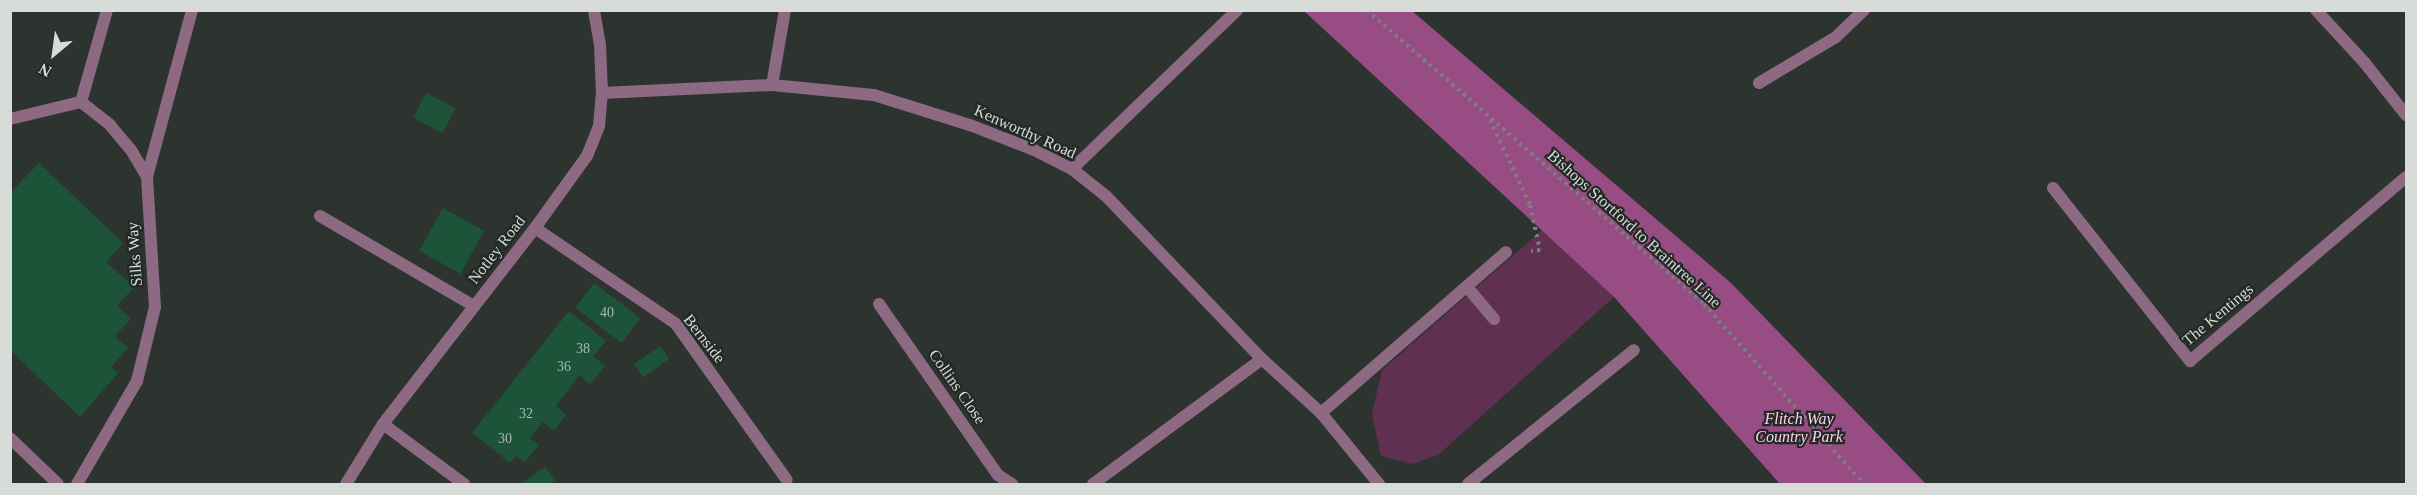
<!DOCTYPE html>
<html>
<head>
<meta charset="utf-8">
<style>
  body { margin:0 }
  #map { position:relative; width:2417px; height:495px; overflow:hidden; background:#2d332f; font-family:"Times New Roman",serif }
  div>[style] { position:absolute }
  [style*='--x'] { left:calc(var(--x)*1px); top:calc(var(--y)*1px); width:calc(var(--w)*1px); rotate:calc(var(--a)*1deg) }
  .green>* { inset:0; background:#603053 }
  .forest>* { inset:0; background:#984c84 }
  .building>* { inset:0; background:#1d5439; transform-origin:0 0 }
  .path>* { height:4px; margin-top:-2px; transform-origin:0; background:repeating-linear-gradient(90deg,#7b807c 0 3px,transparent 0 7.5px) }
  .service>* { height:12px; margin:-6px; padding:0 6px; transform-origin:6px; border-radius:6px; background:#8d6a82 }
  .minor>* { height:12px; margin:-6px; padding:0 6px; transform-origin:6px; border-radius:6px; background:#8d6a82 }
  .tertiary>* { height:12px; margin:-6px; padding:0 6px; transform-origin:6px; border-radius:6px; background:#8d6a82 }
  span { translate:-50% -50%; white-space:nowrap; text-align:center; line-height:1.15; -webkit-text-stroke:4.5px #232925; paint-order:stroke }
  .number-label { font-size:14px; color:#a9bab1 }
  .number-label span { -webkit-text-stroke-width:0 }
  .street-label { font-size:16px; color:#d8dcd9 }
  .park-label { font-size:16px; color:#fbcfec; font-style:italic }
  .frame { position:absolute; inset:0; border:12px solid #d8dcd9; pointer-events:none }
  .north { position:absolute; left:24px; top:24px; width:60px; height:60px; -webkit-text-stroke:4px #232925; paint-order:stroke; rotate:209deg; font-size:16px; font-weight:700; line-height:24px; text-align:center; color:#d8dcd9 }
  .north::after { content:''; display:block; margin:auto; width:21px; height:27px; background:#d8dcd9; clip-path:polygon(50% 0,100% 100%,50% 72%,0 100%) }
</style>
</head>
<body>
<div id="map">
  <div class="green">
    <i style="clip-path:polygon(1542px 230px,1614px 297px,1438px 455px,1412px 464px,1381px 456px,1372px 414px,1382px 370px)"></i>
  </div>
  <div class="forest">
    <i style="clip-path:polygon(1304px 11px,1412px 11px,1731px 283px,1926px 484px,1780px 484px,1614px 297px)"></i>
  </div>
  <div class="building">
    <i style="left:426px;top:93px;width:33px;height:28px;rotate:27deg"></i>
    <i style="clip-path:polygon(39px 163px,123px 243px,106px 262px,134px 287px,117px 306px,131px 319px,115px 336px,128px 348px,111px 367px,118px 373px,80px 417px,10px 350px,10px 193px)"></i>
    <i style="left:443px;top:208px;width:47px;height:49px;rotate:29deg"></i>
    <i style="left:594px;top:283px;width:58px;height:31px;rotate:37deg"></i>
    <i style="clip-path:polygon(569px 311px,606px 341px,593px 356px,605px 366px,590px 384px,579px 375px,556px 406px,566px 415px,554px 431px,543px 422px,530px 438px,539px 445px,525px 462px,516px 456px,510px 463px,472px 433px)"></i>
    <i style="left:660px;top:346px;width:16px;height:32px;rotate:55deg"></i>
    <i style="clip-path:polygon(545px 467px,555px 481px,549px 484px,524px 484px,523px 482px)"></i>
  </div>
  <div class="path">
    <i style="--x:1367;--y:10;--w:447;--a:41.1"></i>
    <i style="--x:1704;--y:304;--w:241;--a:48.4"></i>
    <i style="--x:1490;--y:120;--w:94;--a:64.8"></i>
    <i style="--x:1530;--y:205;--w:46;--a:77.5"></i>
    <i style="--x:1540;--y:250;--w:9;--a:174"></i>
  </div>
  <div class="service">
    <i style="--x:772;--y:85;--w:76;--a:-80.2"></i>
    <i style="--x:81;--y:102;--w:96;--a:-74.2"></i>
    <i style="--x:147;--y:177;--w:173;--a:-74.9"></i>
    <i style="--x:320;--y:216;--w:178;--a:30.3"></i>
    <i style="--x:10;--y:438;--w:66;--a:43.8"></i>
  </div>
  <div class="minor">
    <i style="--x:2316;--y:10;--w:71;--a:47.3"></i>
    <i style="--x:2364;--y:62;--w:68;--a:51.6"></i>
    <i style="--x:1759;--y:83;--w:90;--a:-30.9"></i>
    <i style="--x:1836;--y:37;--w:39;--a:-44"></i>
    <i style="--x:602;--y:93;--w:170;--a:-2.7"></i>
    <i style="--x:772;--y:85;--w:102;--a:5.6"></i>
    <i style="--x:874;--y:95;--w:101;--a:17.4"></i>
    <i style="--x:970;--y:125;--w:69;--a:21.3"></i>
    <i style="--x:1034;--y:150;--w:42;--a:26.6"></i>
    <i style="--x:1072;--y:169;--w:43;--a:38.5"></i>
    <i style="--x:1106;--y:196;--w:226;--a:46.3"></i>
    <i style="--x:1262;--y:359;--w:80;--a:42.5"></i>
    <i style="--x:1321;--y:413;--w:92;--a:50.8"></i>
    <i style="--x:10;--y:119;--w:73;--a:-13.5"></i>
    <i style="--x:81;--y:102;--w:37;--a:38"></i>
    <i style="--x:110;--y:125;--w:33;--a:50"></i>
    <i style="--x:131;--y:150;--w:31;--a:59"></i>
    <i style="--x:147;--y:177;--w:130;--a:86.5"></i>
    <i style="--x:155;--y:307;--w:76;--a:103.7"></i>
    <i style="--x:137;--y:381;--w:119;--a:120.2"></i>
    <i style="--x:1072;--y:169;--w:229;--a:-43.9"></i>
    <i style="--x:2053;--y:188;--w:221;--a:51.6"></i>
    <i style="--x:2190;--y:361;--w:284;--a:-40.4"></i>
    <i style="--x:535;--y:228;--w:171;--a:34.2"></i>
    <i style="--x:676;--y:324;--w:191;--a:54.6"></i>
    <i style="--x:1467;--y:287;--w:42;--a:49.8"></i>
    <i style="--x:879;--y:304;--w:208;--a:55.2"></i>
    <i style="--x:998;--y:475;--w:17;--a:33"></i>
    <i style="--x:1321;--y:413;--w:245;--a:-41"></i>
    <i style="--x:383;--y:424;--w:101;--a:36.5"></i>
    <i style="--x:1093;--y:484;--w:210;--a:-36.5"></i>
    <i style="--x:1468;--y:484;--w:213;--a:-38.9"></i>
  </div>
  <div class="tertiary">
    <i style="--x:346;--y:484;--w:70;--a:-58.3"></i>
    <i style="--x:383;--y:424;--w:248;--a:-52.2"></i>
    <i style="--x:535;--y:228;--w:89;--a:-54.2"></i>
    <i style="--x:587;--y:156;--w:32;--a:-68"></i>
    <i style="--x:599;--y:126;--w:33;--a:-85"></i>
    <i style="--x:602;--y:93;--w:48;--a:-92.4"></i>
    <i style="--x:600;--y:45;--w:36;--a:-100"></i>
  </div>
  <div class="number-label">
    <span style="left:607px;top:313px">40</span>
    <span style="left:583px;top:349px">38</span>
    <span style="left:564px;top:367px">36</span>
    <span style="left:526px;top:414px">32</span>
    <span style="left:505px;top:439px">30</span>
  </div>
  <div class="street-label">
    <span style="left:1025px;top:132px;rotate:24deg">Kenworthy Road</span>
    <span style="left:1634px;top:229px;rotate:42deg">Bishops Stortford to Braintree Line</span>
    <span style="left:497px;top:250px;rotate:-52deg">Notley Road</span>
    <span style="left:135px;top:254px;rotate:-94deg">Silks Way</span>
    <span style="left:2218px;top:315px;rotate:-40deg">The Kentings</span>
    <span style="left:704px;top:339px;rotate:52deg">Bernside</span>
    <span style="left:957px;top:387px;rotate:55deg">Collins Close</span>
  </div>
  <div class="park-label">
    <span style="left:1799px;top:428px">Flitch Way<br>Country Park</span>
  </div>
  <div class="frame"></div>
  <div class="north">N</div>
</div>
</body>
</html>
